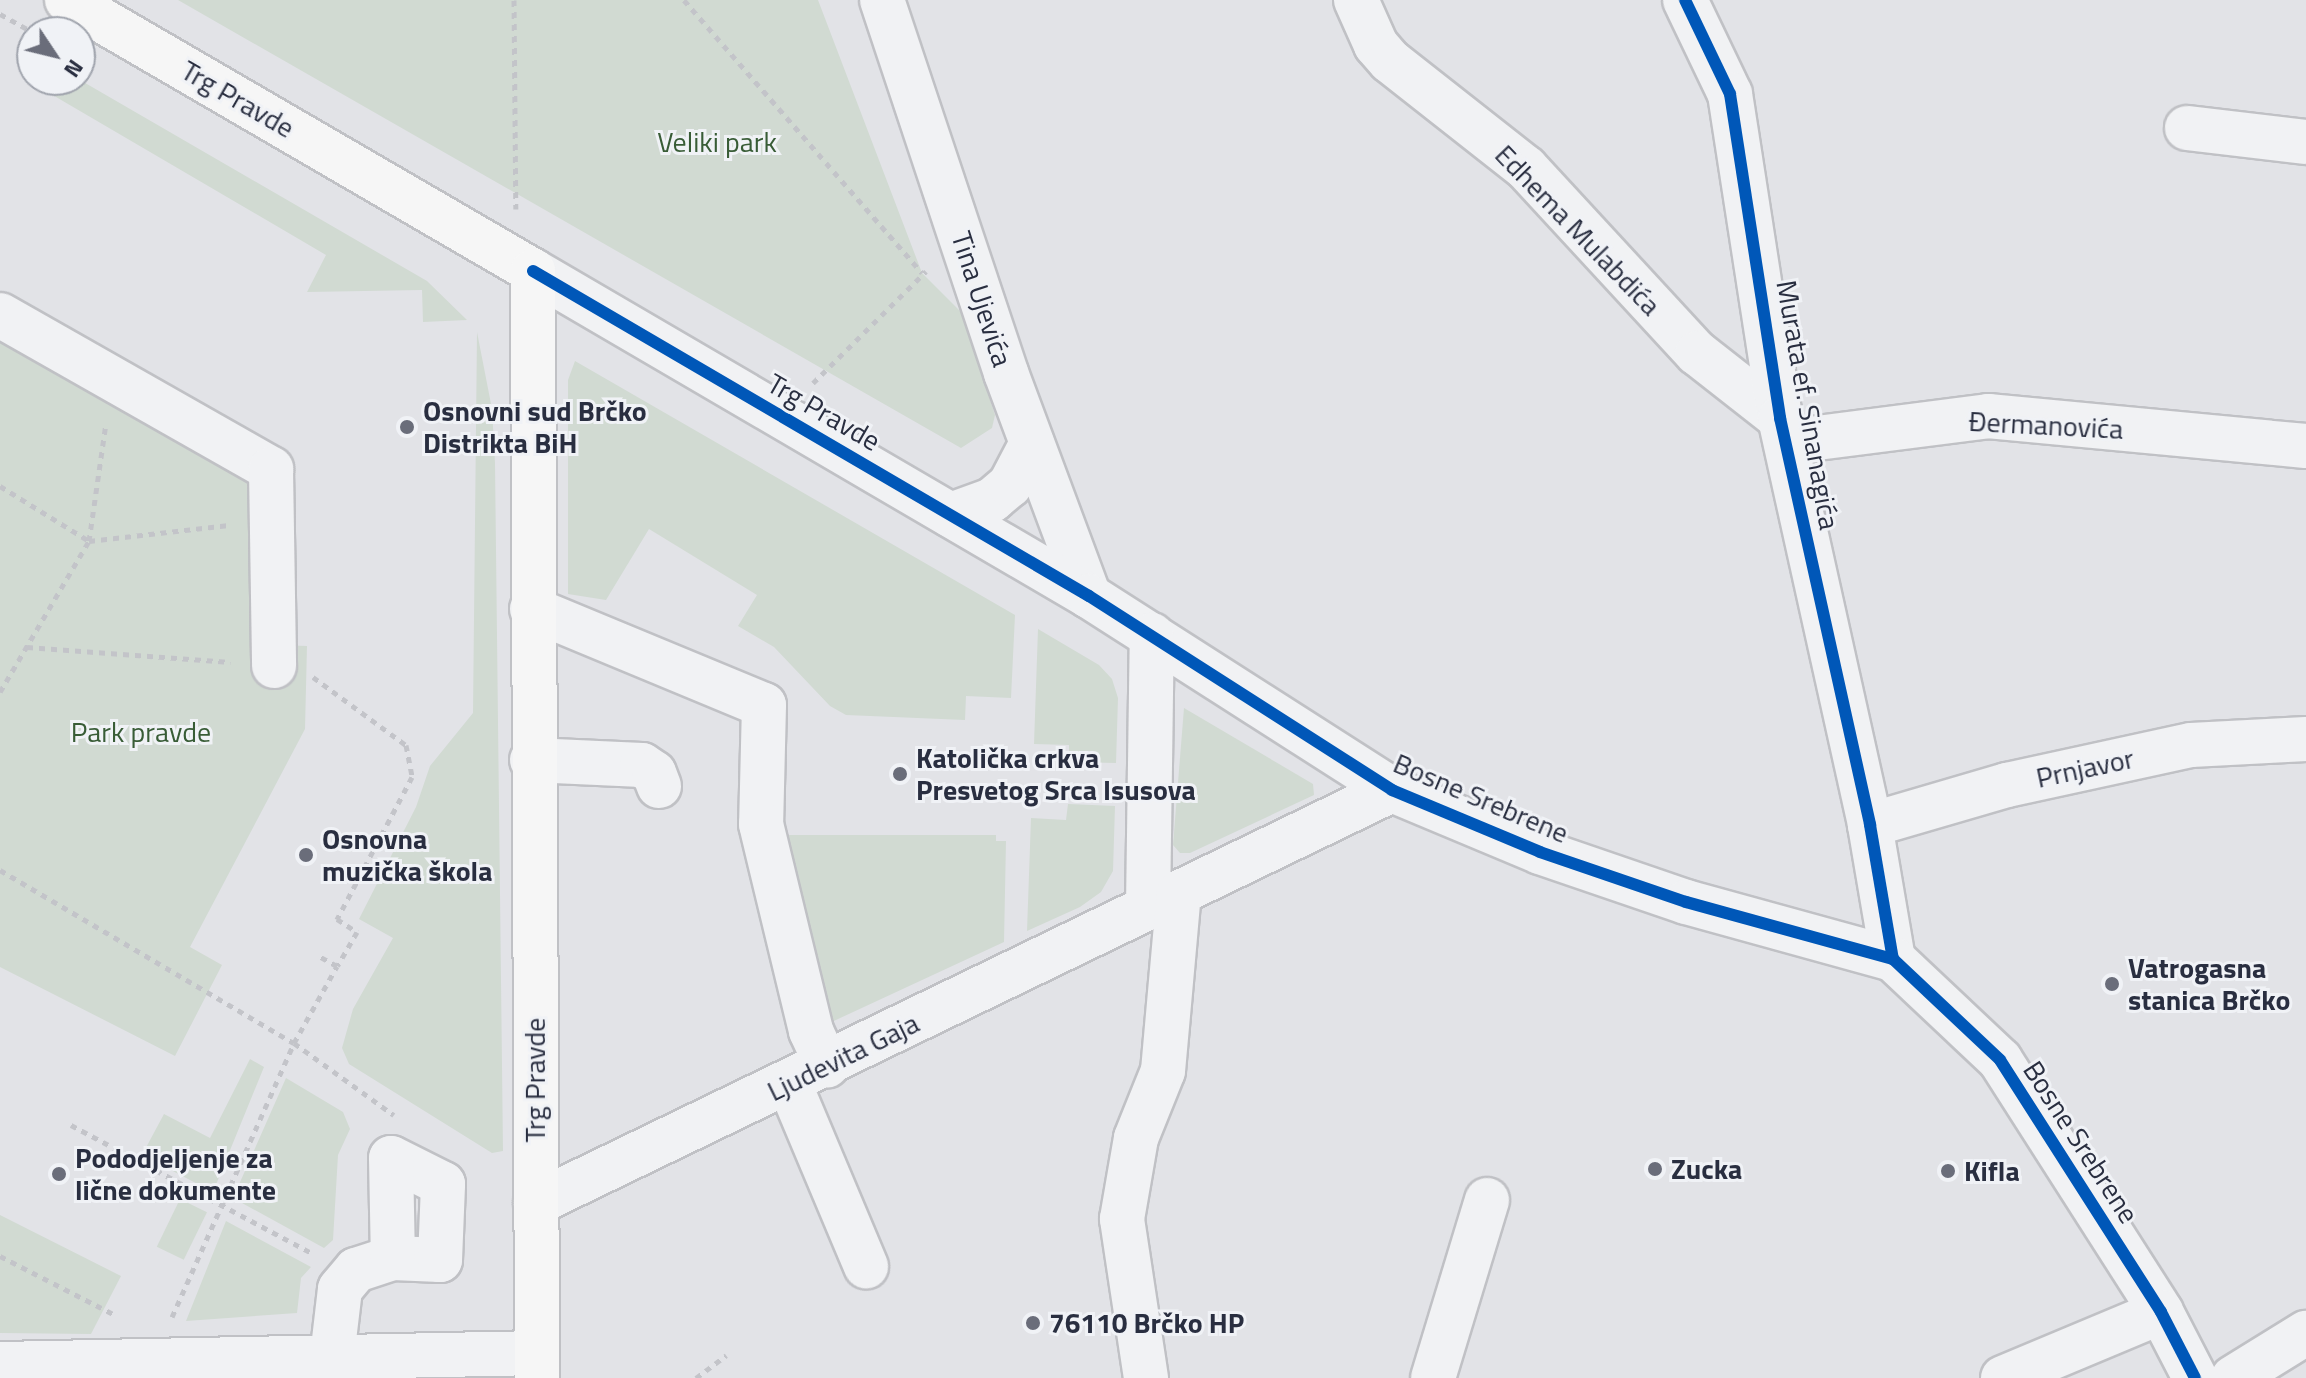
<!DOCTYPE html>
<html>
<head>
<meta charset="utf-8">
<style>
  body { margin:0 }
  #map { position:relative; width:2306px; height:1378px; overflow:hidden; background:#e2e3e7; font-family:"Titillium Web",sans-serif }
  div>[style] { position:absolute }
  [style*='--x'] { left:calc(var(--x)*1px); top:calc(var(--y)*1px); width:calc(var(--w)*1px); rotate:calc(var(--a)*1deg) }
  .green>* { inset:0; background:#d1dad2; transform-origin:0 0 }
  .path>* { height:5px; margin-top:-2.5px; transform-origin:0; background:repeating-linear-gradient(90deg,#c3c4c9 0 6px,transparent 0 12px) }
  .roads { filter:drop-shadow(2px 0 #c0c1c5) drop-shadow(-2px 0 #c0c1c5) drop-shadow(0 2px #c0c1c5) drop-shadow(0 -2px #c0c1c5) }
  .minor>* { height:44px; margin:-22px; padding:0 22px; transform-origin:22px; border-radius:22px; background:#f1f2f4 }
  .major>* { height:44px; margin:-22px; padding:0 22px; transform-origin:22px; border-radius:22px; background:#f6f6f6 }
  .cycleway>* { height:12px; margin:-6px; padding:0 6px; transform-origin:6px; border-radius:6px; background:#0057b8 }
  .dots>* { width:22px; height:22px; translate:-50% -50%; box-sizing:border-box; border:4px solid #f0f2f6; border-radius:50% }
  span { translate:-50% -50%; white-space:nowrap; text-align:center; line-height:1.15; -webkit-text-stroke:6px #f0f2f6; paint-order:stroke }
  .street-label { font-size:28px; color:#292e40 }
  .park-label { font-size:28px; color:#385c36 }
  .poi-label { font-size:28px; color:#292e40; font-weight:700 }
  .left { translate:0 -50%; text-align:left }
  .north { position:absolute; left:16px; top:16px; width:80px; height:80px; box-sizing:border-box; background:#f0f2f6; border:2px solid #a0a4ad; border-radius:50%; rotate:125deg; font-size:22px; font-weight:700; line-height:32px; text-align:center; color:#292e40 }
  .north::after { content:''; display:block; margin:auto; width:28px; height:36px; background:#6a6d7a; clip-path:polygon(50% 0,100% 100%,50% 72%,0 100%) }
</style>
</head>
<body>
<div id="map">
  <div class="green">
    <i style="clip-path:polygon(178px 0,818px 0,922px 273px,961px 312px,995px 415px,992px 428px,961px 448px)"></i>
    <i style="clip-path:polygon(32px 71px,32px 80px,80px 80px,427px 281px,467px 320px,423px 322px,422px 290px,307px 292px,326px 255px,27px 80px)"></i>
    <i style="clip-path:polygon(477px 332px,492px 409px,495px 463px,503px 1151px,492px 1153px,349px 1064px,342px 1048px,353px 1009px,393px 938px,359px 919px,416px 807px,430px 766px,473px 713px)"></i>
    <i style="clip-path:polygon(0 340px,251px 481px,253px 644px,307px 646px,305px 729px,190px 947px,222px 965px,175px 1056px,0 967px)"></i>
    <i style="clip-path:polygon(575px 361px,1015px 615px,1011px 698px,966px 696px,965px 720px,846px 715px,830px 706px,774px 647px,738px 626px,757px 595px,649px 529px,606px 600px,568px 594px,568px 380px)"></i>
    <i style="clip-path:polygon(1038px 629px,1099px 665px,1112px 679px,1118px 698px,1116px 763px,1069px 762px,1069px 745px,1034px 744px)"></i>
    <i style="clip-path:polygon(1184px 708px,1313px 784px,1314px 795px,1190px 853px,1180px 853px,1173px 845px)"></i>
    <i style="clip-path:polygon(1068px 804px,1115px 806px,1113px 871px,1101px 892px,1080px 907px,1027px 931px,1031px 818px,1066px 820px)"></i>
    <i style="clip-path:polygon(777px 835px,996px 835px,996px 841px,1006px 841px,1004px 942px,823px 1026px)"></i>
    <i style="clip-path:polygon(250px 1059px,264px 1067px,213px 1192px,142px 1155px,164px 1114px,210px 1138px)"></i>
    <i style="clip-path:polygon(286px 1078px,343px 1112px,350px 1129px,338px 1155px,333px 1240px,324px 1248px,233px 1198px)"></i>
    <i style="left:180px;top:1199px;width:30px;height:53px;rotate:26deg"></i>
    <i style="clip-path:polygon(0 1215px,121px 1276px,91px 1334px,0 1333px)"></i>
    <i style="clip-path:polygon(226px 1221px,311px 1267px,301px 1278px,297px 1313px,186px 1321px)"></i>
  </div>
  <div class="path">
    <i style="--x:514;--y:0;--w:209;--a:89.5"></i>
    <i style="--x:684;--y:0;--w:362;--a:48.9"></i>
    <i style="--x:0;--y:14;--w:37;--a:29"></i>
    <i style="--x:813;--y:383;--w:159;--a:-44.7"></i>
    <i style="--x:0;--y:486;--w:105;--a:31.7"></i>
    <i style="--x:89;--y:541;--w:141;--a:-6.5"></i>
    <i style="--x:27;--y:647;--w:204;--a:4.2"></i>
    <i style="--x:313;--y:677;--w:115;--a:36.2"></i>
    <i style="--x:406;--y:745;--w:33;--a:79"></i>
    <i style="--x:412;--y:777;--w:161;--a:117.8"></i>
    <i style="--x:337;--y:919;--w:24;--a:33"></i>
    <i style="--x:357;--y:932;--w:39;--a:120"></i>
    <i style="--x:0;--y:692;--w:175;--a:-59.5"></i>
    <i style="--x:89;--y:541;--w:119;--a:-81.8"></i>
    <i style="--x:0;--y:870;--w:341;--a:30.5"></i>
    <i style="--x:294;--y:1043;--w:123;--a:35.8"></i>
    <i style="--x:71;--y:1125;--w:275;--a:28"></i>
    <i style="--x:0;--y:1256;--w:131;--a:27.1"></i>
    <i style="--x:172;--y:1317;--w:300;--a:-66"></i>
    <i style="--x:294;--y:1043;--w:88;--a:-60.8"></i>
    <i style="--x:337;--y:966;--w:23;--a:-151"></i>
    <i style="--x:696;--y:1378;--w:38;--a:-37"></i>
  </div>
  <div class="roads">
    <div class="minor">
      <i style="--x:882;--y:0;--w:393;--a:71.6"></i>
      <i style="--x:1006;--y:373;--w:238;--a:69.6"></i>
      <i style="--x:1356;--y:0;--w:49;--a:66"></i>
      <i style="--x:1376;--y:45;--w:21;--a:49"></i>
      <i style="--x:1390;--y:61;--w:173;--a:38.2"></i>
      <i style="--x:1526;--y:168;--w:252;--a:47.3"></i>
      <i style="--x:1697;--y:353;--w:105;--a:38.1"></i>
      <i style="--x:1685;--y:0;--w:104;--a:64.4"></i>
      <i style="--x:1730;--y:94;--w:328;--a:81.2"></i>
      <i style="--x:1780;--y:418;--w:417;--a:77.5"></i>
      <i style="--x:1870;--y:825;--w:136;--a:80.3"></i>
      <i style="--x:2187;--y:128;--w:120;--a:6.7"></i>
      <i style="--x:533;--y:271;--w:644;--a:30.31"></i>
      <i style="--x:1089;--y:596;--w:360;--a:32.6"></i>
      <i style="--x:1392;--y:790;--w:160;--a:22.7"></i>
      <i style="--x:1540;--y:852;--w:154;--a:18.9"></i>
      <i style="--x:1686;--y:902;--w:215;--a:15.4"></i>
      <i style="--x:1893;--y:959;--w:147;--a:43.3"></i>
      <i style="--x:2000;--y:1060;--w:299;--a:57.4"></i>
      <i style="--x:2161;--y:1312;--w:74;--a:62.7"></i>
      <i style="--x:0;--y:315;--w:312;--a:29.6"></i>
      <i style="--x:271;--y:469;--w:197;--a:89.1"></i>
      <i style="--x:1786;--y:442;--w:204;--a:-7.3"></i>
      <i style="--x:1988;--y:416;--w:319;--a:5.4"></i>
      <i style="--x:951;--y:515;--w:44;--a:-20.1"></i>
      <i style="--x:992;--y:500;--w:23;--a:-40"></i>
      <i style="--x:1010;--y:485;--w:47;--a:-62.4"></i>
      <i style="--x:532;--y:609;--w:251;--a:22.5"></i>
      <i style="--x:764;--y:705;--w:119;--a:91.4"></i>
      <i style="--x:761;--y:824;--w:213;--a:76.4"></i>
      <i style="--x:811;--y:1031;--w:38;--a:65"></i>
      <i style="--x:532;--y:760;--w:110;--a:2.6"></i>
      <i style="--x:642;--y:765;--w:14;--a:34"></i>
      <i style="--x:654;--y:773;--w:14;--a:69"></i>
      <i style="--x:1870;--y:825;--w:143;--a:-16.3"></i>
      <i style="--x:2007;--y:785;--w:188;--a:-12.3"></i>
      <i style="--x:2191;--y:745;--w:115;--a:-3"></i>
      <i style="--x:1148;--y:908;--w:273;--a:-89.2"></i>
      <i style="--x:789;--y:1083;--w:199;--a:67.2"></i>
      <i style="--x:536;--y:1203;--w:950;--a:-25.76"></i>
      <i style="--x:332;--y:1357;--w:68;--a:-83.3"></i>
      <i style="--x:340;--y:1289;--w:25;--a:-50"></i>
      <i style="--x:356;--y:1270;--w:39;--a:-18"></i>
      <i style="--x:393;--y:1258;--w:47;--a:2.4"></i>
      <i style="--x:440;--y:1260;--w:76;--a:-87.7"></i>
      <i style="--x:443;--y:1184;--w:58;--a:-153.4"></i>
      <i style="--x:391;--y:1158;--w:100;--a:88.9"></i>
      <i style="--x:0;--y:1364;--w:537;--a:-1.17"></i>
      <i style="--x:1146;--y:1378;--w:161;--a:-98.6"></i>
      <i style="--x:1122;--y:1219;--w:82;--a:-80.2"></i>
      <i style="--x:1136;--y:1138;--w:72;--a:-68.1"></i>
      <i style="--x:1163;--y:1071;--w:179;--a:-84.9"></i>
      <i style="--x:1433;--y:1378;--w:186;--a:-73.1"></i>
      <i style="--x:2003;--y:1378;--w:171;--a:-22.7"></i>
      <i style="--x:2233;--y:1378;--w:86;--a:-31.7"></i>
    </div>
    <div class="major">
      <i style="--x:67;--y:0;--w:539;--a:30.18"></i>
      <i style="--x:533;--y:271;--w:1107;--a:89.79"></i>
    </div>
  </div>
  <div class="cycleway">
    <i style="--x:1685;--y:0;--w:104;--a:64.4"></i>
    <i style="--x:1730;--y:94;--w:328;--a:81.2"></i>
    <i style="--x:1780;--y:418;--w:417;--a:77.5"></i>
    <i style="--x:1870;--y:825;--w:136;--a:80.3"></i>
    <i style="--x:533;--y:271;--w:644;--a:30.31"></i>
    <i style="--x:1089;--y:596;--w:360;--a:32.6"></i>
    <i style="--x:1392;--y:790;--w:160;--a:22.7"></i>
    <i style="--x:1540;--y:852;--w:154;--a:18.9"></i>
    <i style="--x:1686;--y:902;--w:215;--a:15.4"></i>
    <i style="--x:1893;--y:959;--w:147;--a:43.3"></i>
    <i style="--x:2000;--y:1060;--w:299;--a:57.4"></i>
    <i style="--x:2161;--y:1312;--w:74;--a:62.7"></i>
  </div>
  <div class="dots">
    <i style="left:407px;top:427px;background:#6a6d7a"></i>
    <i style="left:900px;top:774px;background:#6a6d7a"></i>
    <i style="left:306px;top:855px;background:#6a6d7a"></i>
    <i style="left:2112px;top:984px;background:#6a6d7a"></i>
    <i style="left:1655px;top:1169px;background:#6a6d7a"></i>
    <i style="left:1948px;top:1171px;background:#6a6d7a"></i>
    <i style="left:59px;top:1174px;background:#6a6d7a"></i>
    <i style="left:1033px;top:1323px;background:#6a6d7a"></i>
  </div>
  <div class="street-label">
    <span style="left:238px;top:99px;rotate:30deg">Trg Pravde</span>
    <span style="left:1578px;top:230px;rotate:46deg">Edhema Mulabdića</span>
    <span style="left:982px;top:299px;rotate:72deg">Tina Ujevića</span>
    <span style="left:1808px;top:405px;rotate:80deg">Murata ef. Sinanagića</span>
    <span style="left:824px;top:412px;rotate:30deg">Trg Pravde</span>
    <span style="left:2046px;top:425px;rotate:3deg">Đermanovića</span>
    <span style="left:2085px;top:768px;rotate:-12deg">Prnjavor</span>
    <span style="left:1481px;top:798px;rotate:23deg">Bosne Srebrene</span>
    <span style="left:843px;top:1057px;rotate:-26deg">Ljudevita Gaja</span>
    <span style="left:535px;top:1080px;rotate:-90deg">Trg Pravde</span>
    <span style="left:2081px;top:1142px;rotate:57deg">Bosne Srebrene</span>
  </div>
  <div class="park-label">
    <span style="left:717px;top:142px">Veliki park</span>
    <span style="left:141px;top:732px">Park pravde</span>
  </div>
  <div class="poi-label">
    <span class="left" style="left:423px;top:427px">Osnovni sud Brčko<br>Distrikta BiH</span>
    <span class="left" style="left:916px;top:774px">Katolička crkva<br>Presvetog Srca Isusova</span>
    <span class="left" style="left:322px;top:855px">Osnovna<br>muzička škola</span>
    <span class="left" style="left:2128px;top:984px">Vatrogasna<br>stanica Brčko</span>
    <span class="left" style="left:75px;top:1174px">Pododjeljenje za<br>lične dokumente</span>
    <span class="left" style="left:1671px;top:1169px">Zucka</span>
    <span class="left" style="left:1964px;top:1171px">Kifla</span>
    <span class="left" style="left:1049px;top:1323px">76110 Brčko HP</span>
  </div>
  <div class="north">N</div>
</div>
</body>
</html>
